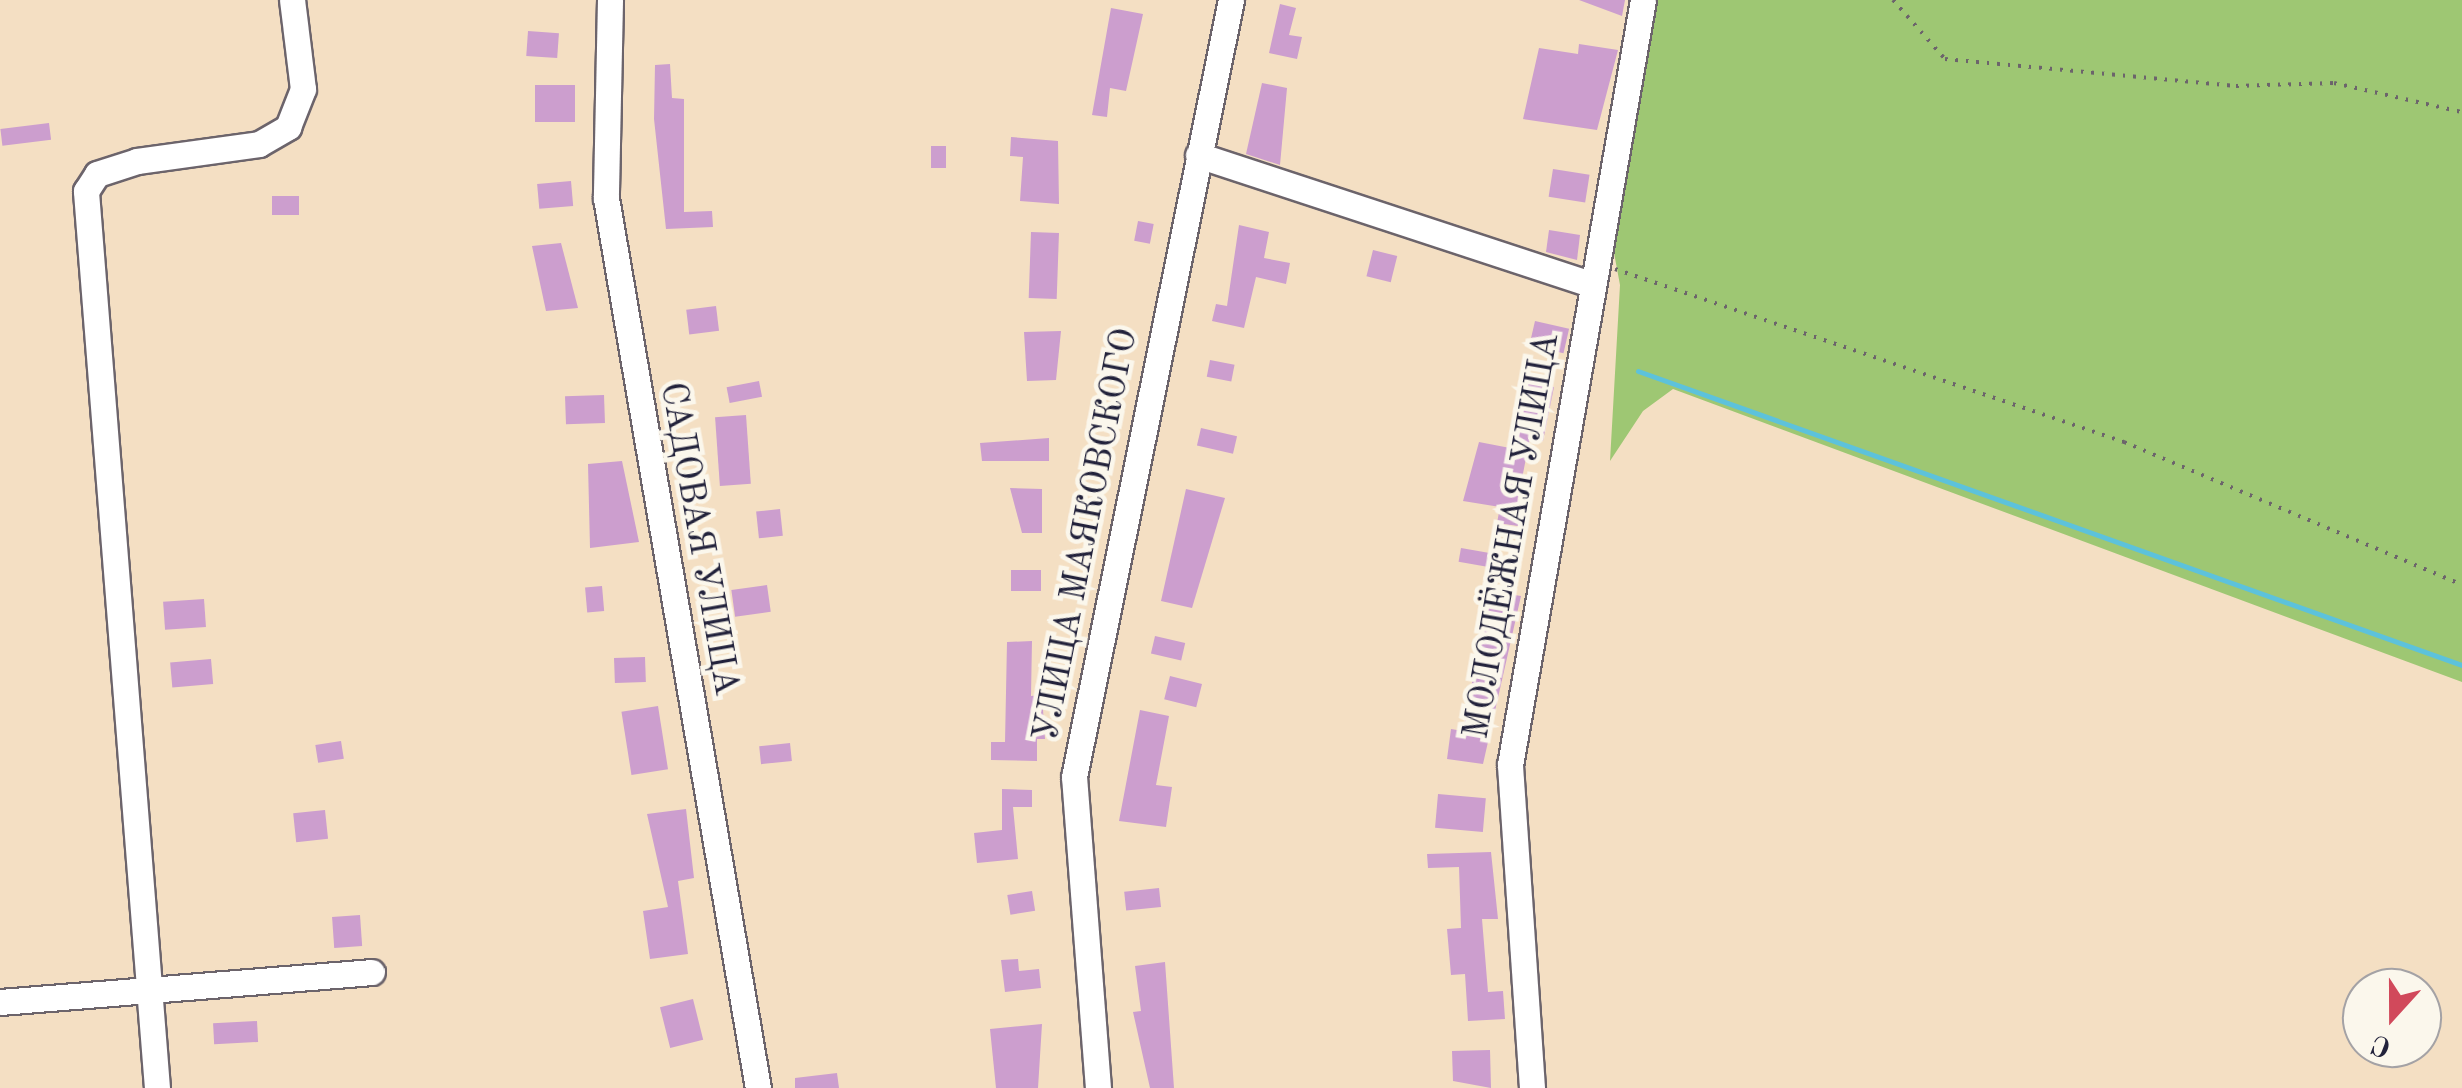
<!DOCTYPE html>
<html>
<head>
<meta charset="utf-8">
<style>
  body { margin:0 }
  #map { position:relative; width:2462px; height:1088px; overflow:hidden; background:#f4dfc3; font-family:"Old Standard TT",serif }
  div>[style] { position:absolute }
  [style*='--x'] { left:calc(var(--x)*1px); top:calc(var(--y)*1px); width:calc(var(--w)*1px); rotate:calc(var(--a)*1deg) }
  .green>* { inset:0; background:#9ec773 }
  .stream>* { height:5px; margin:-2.5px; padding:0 2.5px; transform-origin:2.5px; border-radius:2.5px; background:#5dc2db }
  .building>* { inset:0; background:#cc9ece; transform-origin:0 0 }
  .path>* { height:4px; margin-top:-2px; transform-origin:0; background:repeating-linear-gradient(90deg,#6c646b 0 2.5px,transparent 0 10.5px) }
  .roads { filter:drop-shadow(2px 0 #6c646b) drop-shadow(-2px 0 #6c646b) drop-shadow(0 2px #6c646b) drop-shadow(0 -2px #6c646b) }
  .minor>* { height:25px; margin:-12.5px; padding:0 12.5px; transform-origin:12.5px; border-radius:12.5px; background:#fff }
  span { translate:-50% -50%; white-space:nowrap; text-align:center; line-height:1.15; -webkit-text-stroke:9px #fbf7ec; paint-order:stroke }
  .street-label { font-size:35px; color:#22223b }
  .north { position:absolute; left:2342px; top:968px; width:100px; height:100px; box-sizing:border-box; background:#fbf7ec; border:2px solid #a4a2a5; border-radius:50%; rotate:201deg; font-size:28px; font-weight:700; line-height:40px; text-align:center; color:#22223b }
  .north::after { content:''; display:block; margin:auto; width:35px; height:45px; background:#d1495b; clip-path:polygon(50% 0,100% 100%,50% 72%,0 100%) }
</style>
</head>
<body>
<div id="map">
  <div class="green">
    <i style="clip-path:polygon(1657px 0,2462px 0,2462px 682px,1673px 389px,1643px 411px,1610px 461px,1620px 285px,1612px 242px)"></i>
  </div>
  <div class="stream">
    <i style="--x:1638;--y:371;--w:875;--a:19.64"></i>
  </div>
  <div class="building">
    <i style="clip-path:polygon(1579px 0,1625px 0,1622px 16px)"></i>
    <i style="clip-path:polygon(1280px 4px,1296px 8px,1289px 35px,1302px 37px,1297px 59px,1269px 53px)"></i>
    <i style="clip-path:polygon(1111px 8px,1143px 14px,1126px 91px,1110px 88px,1107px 117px,1092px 115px)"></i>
    <i style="left:528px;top:31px;width:31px;height:25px;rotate:4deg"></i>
    <i style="clip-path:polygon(1579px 44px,1618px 50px,1597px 130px,1523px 119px,1539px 48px,1578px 54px)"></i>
    <i style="clip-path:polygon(670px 64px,672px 98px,684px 99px,684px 212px,712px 211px,713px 227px,666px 229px,654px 119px,655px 65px)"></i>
    <i style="clip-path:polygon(1262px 83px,1287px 88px,1280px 165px,1246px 154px)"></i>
    <i style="left:535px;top:85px;width:40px;height:37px"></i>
    <i style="left:49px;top:123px;width:17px;height:49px;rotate:83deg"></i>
    <i style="clip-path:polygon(1011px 137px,1058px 141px,1059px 204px,1020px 201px,1023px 157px,1010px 156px)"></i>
    <i style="left:931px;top:146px;width:15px;height:22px"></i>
    <i style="left:1553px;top:169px;width:37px;height:28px;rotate:9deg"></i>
    <i style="left:571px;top:181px;width:25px;height:34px;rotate:85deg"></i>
    <i style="left:299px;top:196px;width:19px;height:27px;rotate:90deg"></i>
    <i style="left:1138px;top:221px;width:16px;height:20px;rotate:11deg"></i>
    <i style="clip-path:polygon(1239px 225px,1269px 232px,1264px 258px,1290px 263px,1286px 284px,1256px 277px,1244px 328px,1212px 321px,1216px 304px,1227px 306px)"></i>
    <i style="clip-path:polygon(1549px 230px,1580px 235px,1577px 260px,1546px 252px)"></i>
    <i style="left:1031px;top:232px;width:28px;height:66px;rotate:2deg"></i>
    <i style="clip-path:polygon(561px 243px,578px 308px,546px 311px,532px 246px)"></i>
    <i style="left:1373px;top:250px;width:25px;height:27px;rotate:14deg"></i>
    <i style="left:716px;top:306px;width:25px;height:30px;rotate:83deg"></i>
    <i style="left:1535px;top:321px;width:35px;height:25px;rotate:13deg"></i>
    <i style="clip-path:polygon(1061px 331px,1056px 380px,1027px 381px,1024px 332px)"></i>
    <i style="left:1210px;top:360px;width:25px;height:17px;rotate:11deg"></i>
    <i style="left:759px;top:381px;width:16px;height:33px;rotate:79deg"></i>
    <i style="clip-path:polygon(1524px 382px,1554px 387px,1543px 441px,1530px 438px,1518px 499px,1530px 500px,1525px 527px,1497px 523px,1500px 507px,1463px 501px,1479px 442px,1510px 448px)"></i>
    <i style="left:604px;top:395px;width:28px;height:39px;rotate:88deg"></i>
    <i style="left:746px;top:415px;width:69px;height:31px;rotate:86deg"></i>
    <i style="left:1201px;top:428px;width:37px;height:18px;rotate:13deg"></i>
    <i style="clip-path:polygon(1049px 438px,1049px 461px,982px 461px,980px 443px)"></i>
    <i style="clip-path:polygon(622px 461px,639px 542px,590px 548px,588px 464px)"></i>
    <i style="clip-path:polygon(1010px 488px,1042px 489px,1042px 533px,1022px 533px)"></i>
    <i style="clip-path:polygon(1186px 489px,1225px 498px,1192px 608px,1161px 601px)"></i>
    <i style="left:780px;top:509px;width:27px;height:24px;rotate:84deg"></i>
    <i style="left:1461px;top:548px;width:29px;height:14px;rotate:10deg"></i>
    <i style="left:1011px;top:570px;width:30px;height:21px"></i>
    <i style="left:767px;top:585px;width:27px;height:36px;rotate:82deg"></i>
    <i style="left:602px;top:586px;width:25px;height:17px;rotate:85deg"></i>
    <i style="clip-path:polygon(1489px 591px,1521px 596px,1483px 764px,1447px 759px,1451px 729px,1463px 731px)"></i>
    <i style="left:204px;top:599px;width:28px;height:41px;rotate:86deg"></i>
    <i style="left:1155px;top:636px;width:31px;height:18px;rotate:13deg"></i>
    <i style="clip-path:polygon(1032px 641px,1031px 696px,1042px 695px,1045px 739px,1037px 739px,1037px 761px,991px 760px,991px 742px,1005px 742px,1007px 642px)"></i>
    <i style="left:645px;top:657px;width:25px;height:31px;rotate:88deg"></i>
    <i style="left:211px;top:659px;width:25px;height:41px;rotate:85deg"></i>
    <i style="left:1170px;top:676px;width:33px;height:24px;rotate:14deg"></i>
    <i style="left:658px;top:706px;width:64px;height:37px;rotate:81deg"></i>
    <i style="clip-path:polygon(1140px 710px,1169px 716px,1156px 785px,1172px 787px,1166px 827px,1119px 821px)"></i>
    <i style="left:341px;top:741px;width:18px;height:26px;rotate:81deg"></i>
    <i style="left:790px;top:743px;width:18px;height:31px;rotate:84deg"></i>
    <i style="clip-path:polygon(1002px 789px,1032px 790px,1032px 807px,1013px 807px,1018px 859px,977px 863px,974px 833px,1002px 830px)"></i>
    <i style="left:1438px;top:794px;width:48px;height:34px;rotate:5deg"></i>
    <i style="clip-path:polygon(686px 809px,694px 878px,678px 881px,688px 954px,650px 959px,643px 911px,668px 907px,647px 814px)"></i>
    <i style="left:325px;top:810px;width:29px;height:32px;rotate:84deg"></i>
    <i style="clip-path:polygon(1491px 852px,1498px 919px,1482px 919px,1488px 992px,1503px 991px,1505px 1019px,1468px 1021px,1465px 974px,1451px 975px,1447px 929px,1461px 928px,1459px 867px,1428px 868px,1427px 854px)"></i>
    <i style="left:1159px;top:888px;width:19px;height:35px;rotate:84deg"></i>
    <i style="left:1032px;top:891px;width:20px;height:25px;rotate:81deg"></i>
    <i style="left:360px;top:915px;width:31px;height:28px;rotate:86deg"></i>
    <i style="clip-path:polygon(1018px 959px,1019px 971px,1039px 969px,1041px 988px,1005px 992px,1001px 960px)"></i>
    <i style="clip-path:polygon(1165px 962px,1174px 1088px,1150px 1088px,1133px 1012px,1141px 1011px,1135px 966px)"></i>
    <i style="left:693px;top:999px;width:42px;height:34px;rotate:76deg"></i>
    <i style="left:257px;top:1021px;width:21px;height:44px;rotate:87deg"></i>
    <i style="clip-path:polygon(1042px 1024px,1038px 1088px,996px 1088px,990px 1029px)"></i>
    <i style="clip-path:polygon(1490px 1050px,1491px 1088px,1453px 1081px,1452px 1051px)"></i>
    <i style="clip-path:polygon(837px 1073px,839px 1088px,795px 1088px,795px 1078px)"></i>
  </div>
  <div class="path">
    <i style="--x:1893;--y:0;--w:79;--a:48.6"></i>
    <i style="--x:1945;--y:59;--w:292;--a:5.3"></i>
    <i style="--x:2236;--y:86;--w:98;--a:-1.8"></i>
    <i style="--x:2334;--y:83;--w:131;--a:12.8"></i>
    <i style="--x:1615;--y:269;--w:538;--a:18.77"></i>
    <i style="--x:2124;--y:442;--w:367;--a:22.9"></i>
  </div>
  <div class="roads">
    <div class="minor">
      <i style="--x:610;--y:0;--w:198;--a:91.2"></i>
      <i style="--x:606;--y:198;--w:903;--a:80.31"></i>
      <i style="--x:1198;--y:155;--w:413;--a:18.2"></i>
      <i style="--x:0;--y:1002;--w:373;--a:-4.6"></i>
      <i style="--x:157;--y:1088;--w:900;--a:-94.53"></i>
      <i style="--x:86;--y:191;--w:20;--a:-57"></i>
      <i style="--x:97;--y:174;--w:42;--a:-18"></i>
      <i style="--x:137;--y:161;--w:123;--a:-7.9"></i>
      <i style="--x:259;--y:144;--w:34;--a:-30"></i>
      <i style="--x:288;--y:127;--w:41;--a:-68.5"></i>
      <i style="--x:303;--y:89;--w:90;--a:-97"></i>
      <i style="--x:1098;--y:1088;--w:312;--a:-94.4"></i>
      <i style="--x:1074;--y:777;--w:793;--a:-78.58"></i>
      <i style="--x:1532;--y:1088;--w:324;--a:-93.9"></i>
      <i style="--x:1510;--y:765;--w:776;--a:-80.14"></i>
    </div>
  </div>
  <div class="street-label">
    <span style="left:1087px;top:535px;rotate:-79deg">УЛИЦА МАЯКОВСКОГО</span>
    <span style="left:1513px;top:536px;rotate:-80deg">МОЛОДЁЖНАЯ УЛИЦА</span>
    <span style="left:698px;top:539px;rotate:80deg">САДОВАЯ УЛИЦА</span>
  </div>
  <div class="north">С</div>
</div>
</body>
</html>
